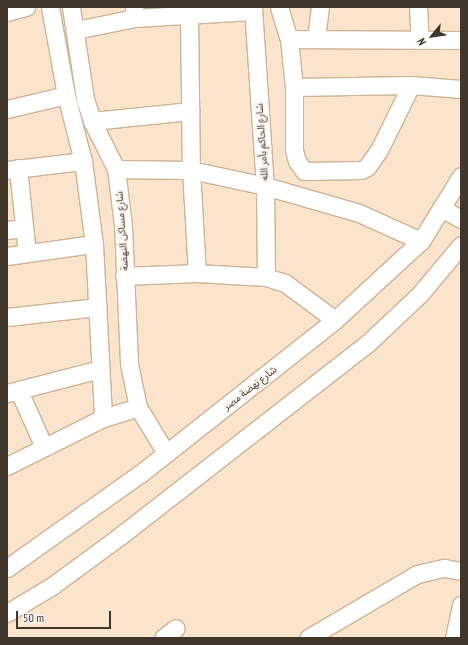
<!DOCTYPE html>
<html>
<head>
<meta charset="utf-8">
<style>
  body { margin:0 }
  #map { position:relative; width:468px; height:645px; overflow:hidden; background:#fbe4cc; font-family:"PT Sans Narrow","Noto Sans Arabic",sans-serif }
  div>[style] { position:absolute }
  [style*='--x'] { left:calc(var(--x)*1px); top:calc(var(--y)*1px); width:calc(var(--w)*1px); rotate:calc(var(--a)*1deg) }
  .roads { filter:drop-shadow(1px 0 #ceb396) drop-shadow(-1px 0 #ceb396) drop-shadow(0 1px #ceb396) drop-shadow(0 -1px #ceb396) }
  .minor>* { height:17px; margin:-8.5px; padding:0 8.5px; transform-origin:8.5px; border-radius:8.5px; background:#fff }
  span { translate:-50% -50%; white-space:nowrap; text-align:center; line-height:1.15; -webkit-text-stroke:4px #fbf5ef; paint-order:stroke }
  .street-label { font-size:10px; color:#41362a }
  .frame { position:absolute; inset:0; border:8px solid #41362a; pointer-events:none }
  .north { position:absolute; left:412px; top:16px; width:40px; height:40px; -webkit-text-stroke:3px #fbf5ef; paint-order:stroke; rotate:241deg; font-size:11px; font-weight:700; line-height:16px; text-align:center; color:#41362a }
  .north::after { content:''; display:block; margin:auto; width:14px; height:18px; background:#41362a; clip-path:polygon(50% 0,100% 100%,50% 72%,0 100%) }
  .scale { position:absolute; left:16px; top:611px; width:95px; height:18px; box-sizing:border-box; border:2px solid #41362a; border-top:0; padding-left:5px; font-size:12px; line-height:14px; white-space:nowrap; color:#41362a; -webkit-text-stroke:3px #fbf5ef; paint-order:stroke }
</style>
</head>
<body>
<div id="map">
  <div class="roads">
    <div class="minor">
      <i style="--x:50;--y:7;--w:89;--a:79.7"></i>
      <i style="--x:66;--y:95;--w:68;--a:75.6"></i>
      <i style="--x:83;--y:161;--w:84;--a:82.5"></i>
      <i style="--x:94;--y:244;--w:174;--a:87"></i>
      <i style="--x:71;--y:7;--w:93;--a:81.3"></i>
      <i style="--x:85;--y:99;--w:23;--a:72"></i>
      <i style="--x:92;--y:121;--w:54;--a:63.4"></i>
      <i style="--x:116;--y:169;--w:56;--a:82.9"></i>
      <i style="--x:123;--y:225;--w:139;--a:87.5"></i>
      <i style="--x:129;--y:364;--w:44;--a:78.2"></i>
      <i style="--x:138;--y:407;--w:54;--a:58.7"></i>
      <i style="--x:134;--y:7;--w:11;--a:85"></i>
      <i style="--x:135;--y:18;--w:118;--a:-3.4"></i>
      <i style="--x:253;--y:7;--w:179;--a:86.2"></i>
      <i style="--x:265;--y:186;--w:91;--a:89.4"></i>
      <i style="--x:279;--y:7;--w:34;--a:73"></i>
      <i style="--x:289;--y:39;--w:48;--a:84.1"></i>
      <i style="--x:294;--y:87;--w:63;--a:90"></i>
      <i style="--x:294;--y:150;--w:11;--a:75"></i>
      <i style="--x:297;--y:161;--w:12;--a:55"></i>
      <i style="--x:304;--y:171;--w:57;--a:-1"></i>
      <i style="--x:361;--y:170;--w:7;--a:-27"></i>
      <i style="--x:367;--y:167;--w:21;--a:-55"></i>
      <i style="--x:379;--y:150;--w:72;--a:-63.8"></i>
      <i style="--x:418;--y:7;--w:33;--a:87"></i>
      <i style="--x:7;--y:12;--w:20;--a:-15"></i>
      <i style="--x:189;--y:13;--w:157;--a:89.3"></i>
      <i style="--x:191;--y:170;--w:103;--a:86.7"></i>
      <i style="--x:76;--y:30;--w:60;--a:-11.5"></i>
      <i style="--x:289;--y:39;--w:172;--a:0.3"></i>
      <i style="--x:316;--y:39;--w:32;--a:-83"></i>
      <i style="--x:294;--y:87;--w:117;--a:-1"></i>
      <i style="--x:411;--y:85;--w:50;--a:4.6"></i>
      <i style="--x:7;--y:109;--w:61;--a:-13.3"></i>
      <i style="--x:92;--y:121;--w:99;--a:-5.8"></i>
      <i style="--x:18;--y:168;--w:85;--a:84"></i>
      <i style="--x:116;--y:169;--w:75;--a:0.8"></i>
      <i style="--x:191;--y:170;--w:76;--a:12.2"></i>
      <i style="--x:265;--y:186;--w:98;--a:16"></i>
      <i style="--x:359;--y:213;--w:68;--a:24.3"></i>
      <i style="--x:7;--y:170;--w:77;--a:-6.8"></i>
      <i style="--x:441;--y:208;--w:23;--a:29"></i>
      <i style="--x:7;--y:230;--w:17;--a:-7"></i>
      <i style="--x:7;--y:256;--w:88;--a:-7.9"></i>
      <i style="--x:124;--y:276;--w:73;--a:-2.4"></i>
      <i style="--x:197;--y:273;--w:69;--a:3.3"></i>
      <i style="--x:266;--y:277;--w:20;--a:18"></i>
      <i style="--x:285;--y:283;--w:62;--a:36.5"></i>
      <i style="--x:7;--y:317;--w:91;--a:-6.3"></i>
      <i style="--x:19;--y:391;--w:61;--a:65.9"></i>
      <i style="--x:7;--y:393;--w:96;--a:-14.5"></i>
      <i style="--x:7;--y:466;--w:107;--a:-26.6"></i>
      <i style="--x:103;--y:418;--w:37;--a:-17"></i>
      <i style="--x:7;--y:568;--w:163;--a:-35.3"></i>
      <i style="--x:140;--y:474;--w:248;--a:-38.3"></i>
      <i style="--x:335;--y:320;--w:117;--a:-42.6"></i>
      <i style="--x:421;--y:241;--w:76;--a:-58.4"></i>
      <i style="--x:7;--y:613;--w:52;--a:-31"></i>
      <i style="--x:52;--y:586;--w:84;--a:-36.3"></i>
      <i style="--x:120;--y:536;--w:313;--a:-37.9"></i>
      <i style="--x:367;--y:344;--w:73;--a:-43.3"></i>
      <i style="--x:420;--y:294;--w:64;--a:-50.1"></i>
      <i style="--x:163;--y:638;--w:16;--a:-38"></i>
      <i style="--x:308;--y:638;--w:126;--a:-30.4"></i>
      <i style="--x:417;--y:574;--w:28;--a:-13"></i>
      <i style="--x:444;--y:568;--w:17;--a:10"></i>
      <i style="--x:454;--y:638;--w:34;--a:-78"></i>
    </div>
  </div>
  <div class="street-label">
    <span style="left:262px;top:142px;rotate:-94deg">شارع الحاكم بأمر الله</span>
    <span style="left:122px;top:231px;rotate:-94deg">شارع مساكن النهضة</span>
    <span style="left:250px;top:388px;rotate:-38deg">شارع نهضة مصر</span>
  </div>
  <div class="frame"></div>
  <div class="north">N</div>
  <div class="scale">50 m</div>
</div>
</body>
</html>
